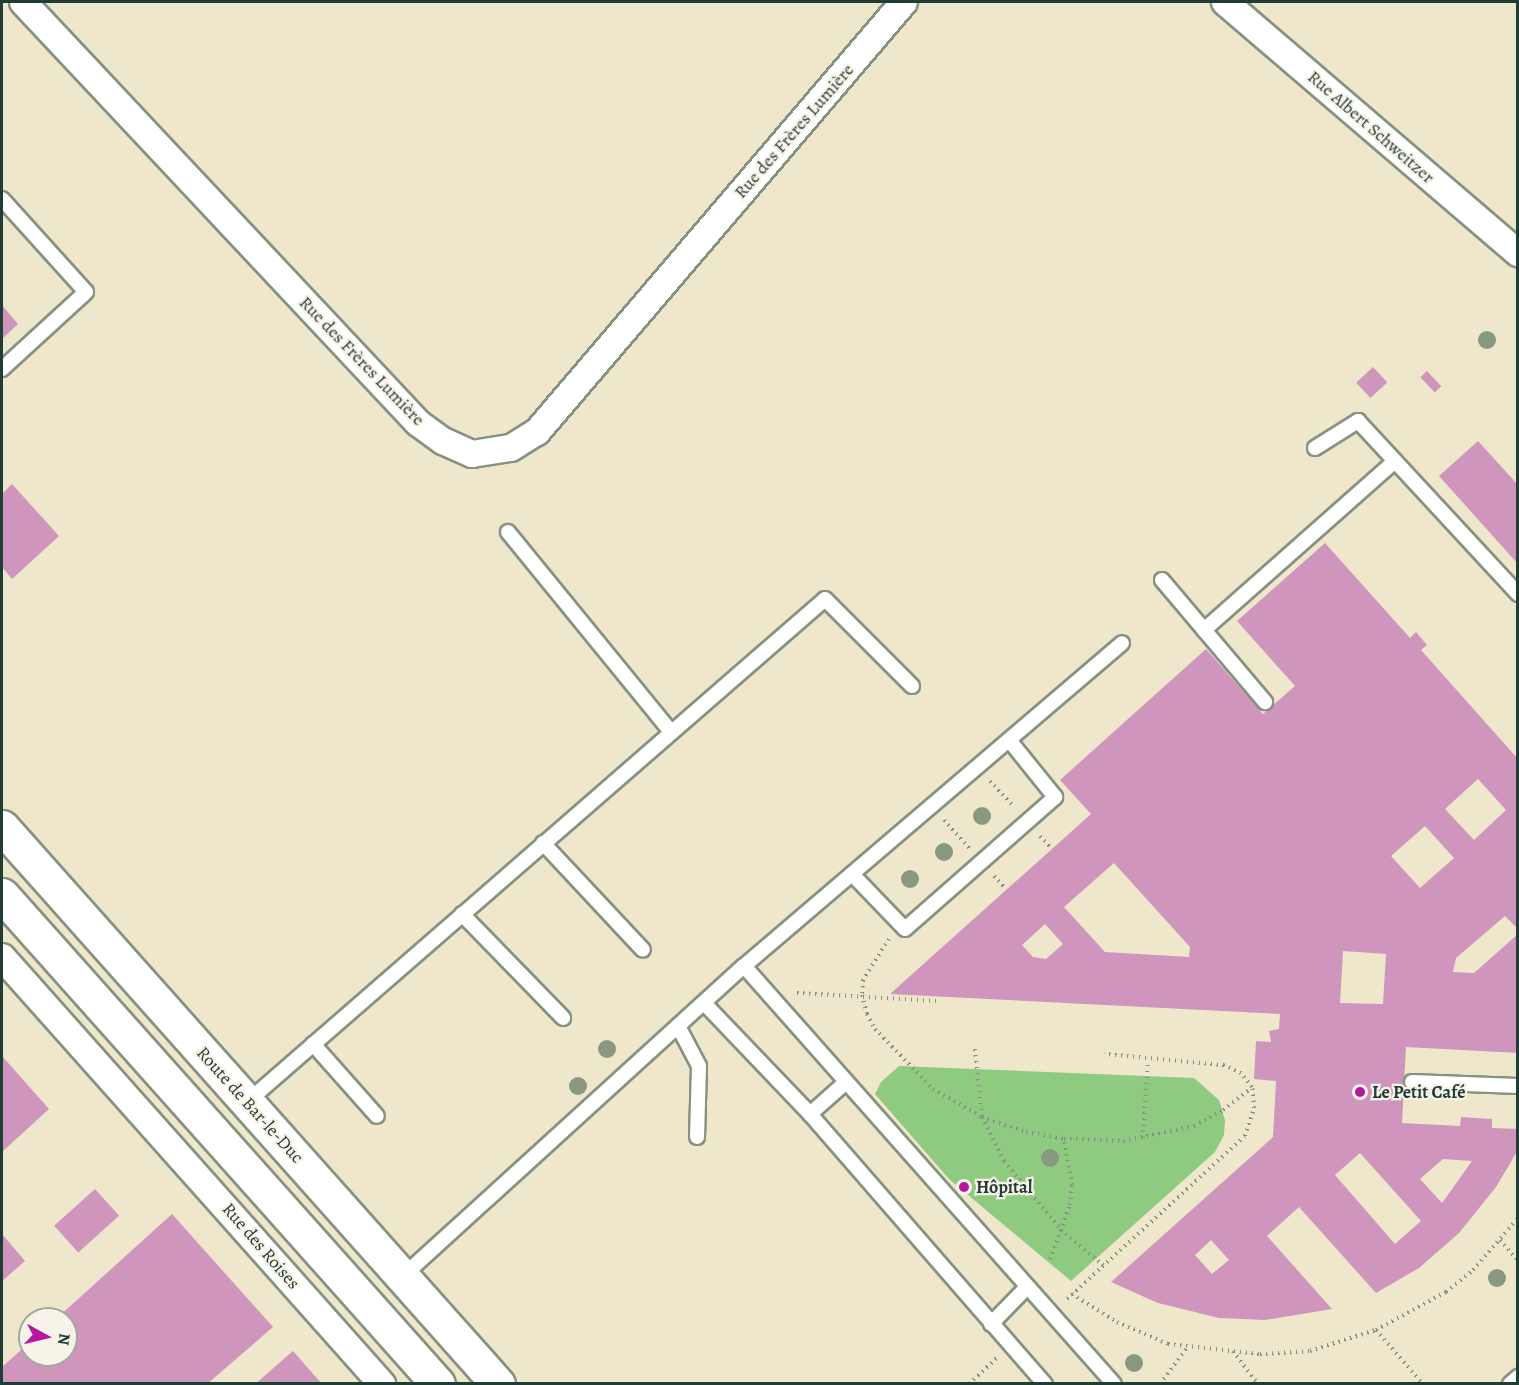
<!DOCTYPE html>
<html>
<head>
<meta charset="utf-8">
<style>
  body { margin:0 }
  #map { position:relative; width:1519px; height:1385px; overflow:hidden; background:#efe7cc; font-family:Alegreya,serif }
  div>[style] { position:absolute }
  [style*='--x'] { left:calc(var(--x)*1px); top:calc(var(--y)*1px); width:calc(var(--w)*1px); rotate:calc(var(--a)*1deg) }
  .green>* { inset:0; background:#8eca7f }
  .building>* { inset:0; background:#cf95bd; transform-origin:0 0 }
  .path>* { height:4px; margin-top:-2px; transform-origin:0; background:repeating-linear-gradient(90deg,#879280 0 1.5px,transparent 0 6px) }
  .roads { filter:drop-shadow(2px 0 #879280) drop-shadow(-2px 0 #879280) drop-shadow(0 2px #879280) drop-shadow(0 -2px #879280) }
  .lane>* { height:14px; margin:-7px; padding:0 7px; transform-origin:7px; border-radius:7px; background:#fff }
  .street>* { height:26px; margin:-13px; padding:0 13px; transform-origin:13px; border-radius:13px; background:#fff }
  .primary>* { height:33px; margin:-16.5px; padding:0 16.5px; transform-origin:16.5px; border-radius:16.5px; background:#fff }
  .trees>* { width:18px; height:18px; margin:-9px; border-radius:50%; background:#899981 }
  .dots>* { width:16px; height:16px; translate:-50% -50%; box-sizing:border-box; border:3px solid #f7f3e8; border-radius:50% }
  span { translate:-50% -50%; white-space:nowrap; text-align:center; line-height:1.15; -webkit-text-stroke:4.5px #f7f3e8; paint-order:stroke }
  .street-label { font-size:18px; color:#1f3d34 }
  .poi-label { font-size:18px; color:#1f3d34; font-weight:700 }
  .left { translate:0 -50%; text-align:left }
  .frame { position:absolute; inset:0; border:3px solid #1f3d34; pointer-events:none }
  .north { position:absolute; left:18px; top:1307px; width:60px; height:60px; box-sizing:border-box; background:#f7f3e8; border:2px solid #a1aaa0; border-radius:50%; rotate:98deg; font-size:16px; font-weight:700; line-height:24px; text-align:center; color:#1f3d34 }
  .north::after { content:''; display:block; margin:auto; width:21px; height:27px; background:#b5179e; clip-path:polygon(50% 0,100% 100%,50% 72%,0 100%) }
</style>
</head>
<body>
<div id="map">
  <div class="green">
    <i style="clip-path:polygon(899px 1066px,1194px 1078px,1219px 1100px,1225px 1120px,1224px 1135px,1215px 1152px,1071px 1281px,949px 1179px,875px 1094px,881px 1082px)"></i>
  </div>
  <div class="building">
    <i style="clip-path:polygon(2px 305px,18px 324px,2px 339px)"></i>
    <i style="left:1373px;top:367px;width:21px;height:23px;rotate:47deg"></i>
    <i style="left:1427px;top:371px;width:21px;height:9px;rotate:47deg"></i>
    <i style="clip-path:polygon(1478px 441px,1518px 485px,1518px 564px,1439px 476px)"></i>
    <i style="clip-path:polygon(12px 484px,59px 536px,12px 579px,2px 567px,2px 494px)"></i>
    <i style="clip-path:polygon(evenodd,1325px 543px,1410px 638px,1416px 632px,1427px 645px,1421px 650px,1518px 759px,1518px 929px,1505px 916px,1456px 958px,1453px 972px,1474px 973px,1518px 934px,1518px 1053px,1406px 1047px,1402px 1123px,1460px 1126px,1461px 1117px,1492px 1119px,1492px 1128px,1518px 1129px,1518px 1150px,1496px 1187px,1459px 1233px,1419px 1268px,1376px 1293px,1299px 1207px,1267px 1236px,1332px 1309px,1265px 1320px,1219px 1318px,1158px 1303px,1111px 1282px,1273px 1137px,1276px 1081px,1254px 1079px,1256px 1041px,1271px 1042px,1269px 1031px,1279px 1029px,1280px 1014px,890px 994px,1091px 814px,1060px 780px,1206px 649px,1263px 714px,1295px 686px,1237px 621px,1325px 543px,1478px 779px,1506px 810px,1474px 840px,1445px 809px,1478px 779px,1325px 543px,1425px 826px,1454px 858px,1420px 888px,1391px 856px,1425px 826px,1325px 543px,1114px 863px,1190px 947px,1189px 957px,1105px 952px,1064px 907px,1114px 863px,1325px 543px,1045px 924px,1063px 944px,1046px 959px,1033px 957px,1022px 945px,1045px 924px,1325px 543px,1343px 951px,1386px 954px,1383px 1004px,1340px 1003px,1343px 951px,1325px 543px,1360px 1153px,1421px 1221px,1395px 1244px,1335px 1175px,1360px 1153px,1325px 543px,1443px 1159px,1472px 1161px,1442px 1203px,1420px 1179px,1443px 1159px,1325px 543px,1211px 1240px,1229px 1260px,1212px 1274px,1195px 1255px,1211px 1240px)"></i>
    <i style="clip-path:polygon(2px 1056px,49px 1109px,2px 1152px)"></i>
    <i style="left:95px;top:1189px;width:36px;height:55px;rotate:48deg"></i>
    <i style="clip-path:polygon(172px 1214px,273px 1327px,207px 1384px,2px 1384px,2px 1367px,30px 1342px,30px 1355px,66px 1355px,66px 1319px,56px 1319px)"></i>
    <i style="clip-path:polygon(2px 1234px,25px 1261px,2px 1281px)"></i>
    <i style="clip-path:polygon(293px 1351px,322px 1384px,255px 1384px)"></i>
  </div>
  <div class="path">
    <i style="--x:990;--y:781;--w:34;--a:47"></i>
    <i style="--x:944;--y:820;--w:38;--a:48"></i>
    <i style="--x:1040;--y:836;--w:18;--a:47"></i>
    <i style="--x:994;--y:876;--w:18;--a:47"></i>
    <i style="--x:889;--y:939;--w:49;--a:122.4"></i>
    <i style="--x:863;--y:980;--w:15;--a:94"></i>
    <i style="--x:862;--y:995;--w:20;--a:75"></i>
    <i style="--x:867;--y:1014;--w:17;--a:62"></i>
    <i style="--x:875;--y:1029;--w:83;--a:46"></i>
    <i style="--x:933;--y:1089;--w:56;--a:29.7"></i>
    <i style="--x:982;--y:1117;--w:46;--a:18.8"></i>
    <i style="--x:1026;--y:1132;--w:39;--a:10"></i>
    <i style="--x:1064;--y:1139;--w:59;--a:1.9"></i>
    <i style="--x:1123;--y:1141;--w:73;--a:-11.9"></i>
    <i style="--x:1194;--y:1126;--w:33;--a:-29"></i>
    <i style="--x:1223;--y:1110;--w:36;--a:-38"></i>
    <i style="--x:797;--y:993;--w:140;--a:3.3"></i>
    <i style="--x:975;--y:1049;--w:68;--a:84.1"></i>
    <i style="--x:982;--y:1117;--w:49;--a:63.4"></i>
    <i style="--x:1004;--y:1161;--w:89;--a:50.4"></i>
    <i style="--x:1061;--y:1230;--w:55;--a:39.8"></i>
    <i style="--x:1143;--y:1138;--w:77;--a:-86.3"></i>
    <i style="--x:1500;--y:1240;--w:28;--a:49"></i>
    <i style="--x:1050;--y:1259;--w:58;--a:-69.7"></i>
    <i style="--x:1070;--y:1205;--w:20;--a:-84"></i>
    <i style="--x:1072;--y:1185;--w:47;--a:-99.9"></i>
    <i style="--x:1072;--y:1294;--w:53;--a:31.9"></i>
    <i style="--x:1117;--y:1322;--w:56;--a:23.3"></i>
    <i style="--x:1168;--y:1344;--w:93;--a:6.2"></i>
    <i style="--x:1260;--y:1354;--w:50;--a:-3.4"></i>
    <i style="--x:1310;--y:1351;--w:69;--a:-17.7"></i>
    <i style="--x:1376;--y:1330;--w:80;--a:-28.5"></i>
    <i style="--x:1446;--y:1292;--w:35;--a:-39"></i>
    <i style="--x:1473;--y:1270;--w:69;--a:-49.1"></i>
    <i style="--x:1067;--y:1299;--w:241;--a:-42.5"></i>
    <i style="--x:1245;--y:1136;--w:29;--a:-72"></i>
    <i style="--x:1254;--y:1108;--w:21;--a:-95"></i>
    <i style="--x:1252;--y:1087;--w:18;--a:-128"></i>
    <i style="--x:1241;--y:1073;--w:19;--a:-155"></i>
    <i style="--x:1224;--y:1065;--w:120;--a:-174.7"></i>
    <i style="--x:1376;--y:1330;--w:72;--a:49"></i>
    <i style="--x:1233;--y:1351;--w:41;--a:52.9"></i>
    <i style="--x:969;--y:1384;--w:38;--a:-43"></i>
    <i style="--x:1160;--y:1384;--w:44;--a:-53.4"></i>
  </div>
  <div class="roads">
    <div class="lane">
      <i style="--x:2;--y:199;--w:125;--a:47.9"></i>
      <i style="--x:86;--y:292;--w:114;--a:137.5"></i>
      <i style="--x:1315;--y:448;--w:51;--a:-32.1"></i>
      <i style="--x:1358;--y:421;--w:236;--a:47.2"></i>
      <i style="--x:508;--y:532;--w:258;--a:50.8"></i>
      <i style="--x:1162;--y:580;--w:160;--a:49.8"></i>
      <i style="--x:1204;--y:630;--w:255;--a:-41.5"></i>
      <i style="--x:543;--y:843;--w:146;--a:46.9"></i>
      <i style="--x:852;--y:874;--w:76;--a:46.1"></i>
      <i style="--x:905;--y:929;--w:200;--a:-41.3"></i>
      <i style="--x:1055;--y:797;--w:73;--a:-128.9"></i>
      <i style="--x:462;--y:914;--w:145;--a:45.8"></i>
      <i style="--x:744;--y:966;--w:558;--a:48.49"></i>
      <i style="--x:704;--y:1003;--w:153;--a:46.3"></i>
      <i style="--x:810;--y:1114;--w:358;--a:49"></i>
      <i style="--x:678;--y:1026;--w:45;--a:62.3"></i>
      <i style="--x:699;--y:1066;--w:71;--a:91.6"></i>
      <i style="--x:313;--y:1044;--w:96;--a:48.4"></i>
      <i style="--x:1412;--y:1082;--w:106;--a:2.2"></i>
      <i style="--x:247;--y:1102;--w:766;--a:-41.03"></i>
      <i style="--x:825;--y:599;--w:123;--a:45"></i>
      <i style="--x:810;--y:1114;--w:47;--a:-41.5"></i>
      <i style="--x:403;--y:1276;--w:461;--a:-42.3"></i>
      <i style="--x:744;--y:966;--w:497;--a:-40.5"></i>
      <i style="--x:991;--y:1324;--w:50;--a:-45.8"></i>
      <i style="--x:1510;--y:1384;--w:11;--a:-41"></i>
    </div>
    <div class="street">
      <i style="--x:23;--y:2;--w:577;--a:46.82"></i>
      <i style="--x:418;--y:423;--w:31;--a:36"></i>
      <i style="--x:443;--y:441;--w:32;--a:24"></i>
      <i style="--x:472;--y:454;--w:39;--a:-9"></i>
      <i style="--x:511;--y:448;--w:31;--a:-32"></i>
      <i style="--x:537;--y:432;--w:565;--a:-49.52"></i>
      <i style="--x:1225;--y:2;--w:386;--a:40.6"></i>
      <i style="--x:2;--y:957;--w:572;--a:48.33"></i>
    </div>
    <div class="primary">
      <i style="--x:2;--y:827;--w:746;--a:48.32"></i>
      <i style="--x:2;--y:895;--w:655;--a:48.28"></i>
    </div>
  </div>
  <div class="trees">
    <i style="left:1487px;top:340px"></i>
    <i style="left:982px;top:816px"></i>
    <i style="left:944px;top:852px"></i>
    <i style="left:910px;top:879px"></i>
    <i style="left:607px;top:1049px"></i>
    <i style="left:578px;top:1086px"></i>
    <i style="left:1050px;top:1158px"></i>
    <i style="left:1497px;top:1278px"></i>
    <i style="left:1134px;top:1363px"></i>
  </div>
  <div class="dots">
    <i style="left:1360px;top:1092px;background:#b5179e"></i>
    <i style="left:964px;top:1187px;background:#b5179e"></i>
  </div>
  <div class="street-label">
    <span style="left:1371px;top:127px;rotate:41deg">Rue Albert Schweitzer</span>
    <span style="left:794px;top:131px;rotate:-49deg">Rue des Frères Lumière</span>
    <span style="left:362px;top:361px;rotate:46deg">Rue des Frères Lumière</span>
    <span style="left:250px;top:1105px;rotate:48deg">Route de Bar-le-Duc</span>
    <span style="left:261px;top:1246px;rotate:49deg">Rue des Roises</span>
  </div>
  <div class="poi-label">
    <span class="left" style="left:1372px;top:1092px">Le Petit Café</span>
    <span class="left" style="left:976px;top:1187px">Hôpital</span>
  </div>
  <div class="frame"></div>
  <div class="north">N</div>
</div>
</body>
</html>
